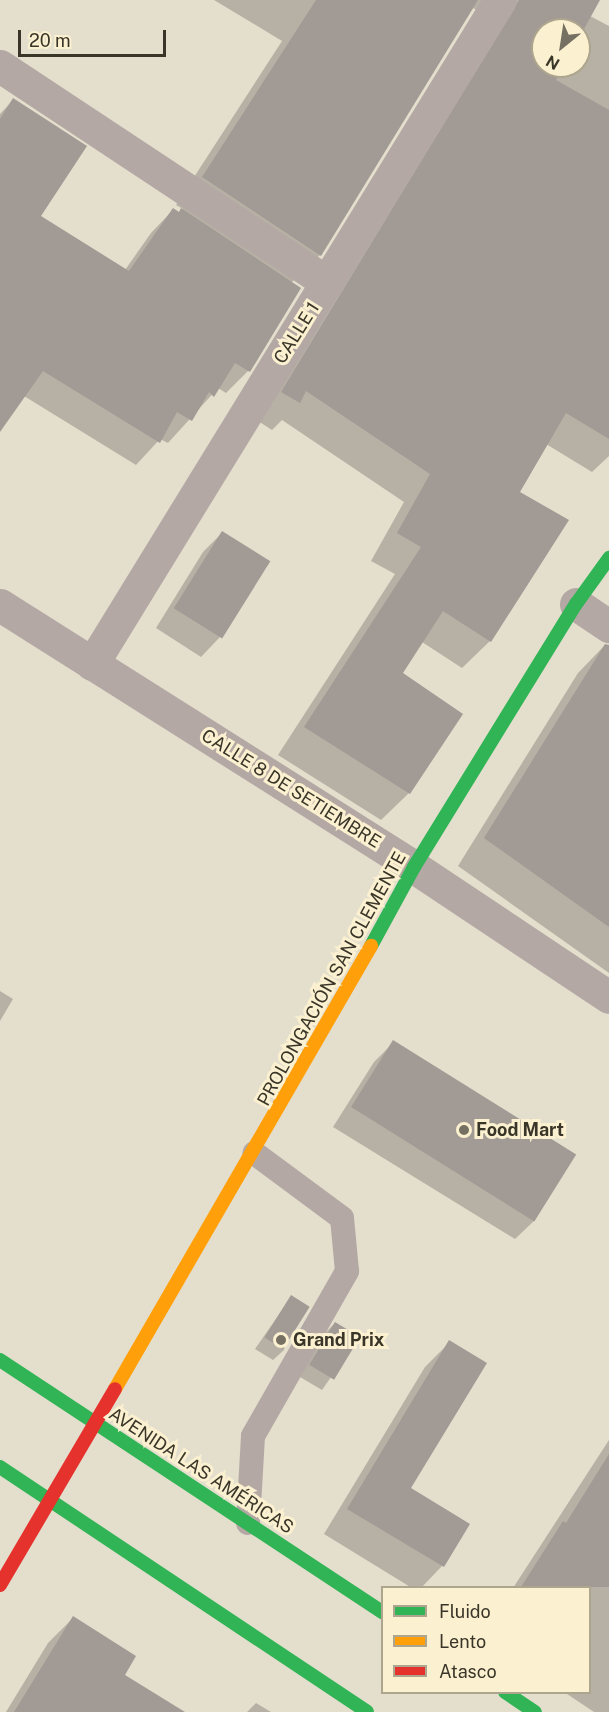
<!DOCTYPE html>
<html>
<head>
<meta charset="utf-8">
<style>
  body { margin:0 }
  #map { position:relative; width:609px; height:1712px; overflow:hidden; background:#e4decd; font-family:"Public Sans",sans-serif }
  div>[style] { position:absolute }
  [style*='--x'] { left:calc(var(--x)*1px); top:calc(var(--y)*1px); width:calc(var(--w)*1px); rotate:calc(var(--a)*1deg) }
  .shadow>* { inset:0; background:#0003 }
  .building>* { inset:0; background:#a29a95; transform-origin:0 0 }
  .lane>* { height:24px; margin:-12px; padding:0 12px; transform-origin:12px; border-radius:12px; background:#b4a8a4 }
  .street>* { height:33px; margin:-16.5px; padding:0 16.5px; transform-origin:16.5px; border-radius:16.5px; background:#b4a8a4 }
  .fast>* { height:14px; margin:-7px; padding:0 7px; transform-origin:7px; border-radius:7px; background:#30b455 }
  .slow>* { height:14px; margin:-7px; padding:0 7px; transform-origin:7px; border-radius:7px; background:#ff9f0a }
  .jam>* { height:14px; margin:-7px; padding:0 7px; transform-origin:7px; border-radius:7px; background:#e5322d }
  .dots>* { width:16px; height:16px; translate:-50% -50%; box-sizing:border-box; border:3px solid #fbf0d0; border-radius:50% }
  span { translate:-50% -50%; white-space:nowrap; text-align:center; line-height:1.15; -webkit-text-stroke:6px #fbf0d0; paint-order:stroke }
  .street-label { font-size:18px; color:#393528 }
  .poi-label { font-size:18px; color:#393528; font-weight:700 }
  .left { translate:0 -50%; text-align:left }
  .legend { position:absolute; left:381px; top:1586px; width:210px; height:108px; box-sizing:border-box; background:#fbf0d0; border:2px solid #ada58d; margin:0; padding:8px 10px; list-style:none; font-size:18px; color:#393528 }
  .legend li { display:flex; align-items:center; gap:12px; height:30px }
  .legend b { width:30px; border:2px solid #ada58d }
  .north { position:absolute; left:531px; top:18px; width:60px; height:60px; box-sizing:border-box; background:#fbf0d0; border:2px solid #ada58d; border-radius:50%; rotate:210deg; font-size:16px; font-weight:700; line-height:24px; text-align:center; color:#393528 }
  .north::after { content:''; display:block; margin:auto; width:21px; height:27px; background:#757062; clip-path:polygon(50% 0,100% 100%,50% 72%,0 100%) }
  .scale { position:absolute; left:18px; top:30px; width:148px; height:27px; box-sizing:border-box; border:3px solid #393528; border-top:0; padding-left:8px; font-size:18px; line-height:21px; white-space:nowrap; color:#393528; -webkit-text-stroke:4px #fbf0d0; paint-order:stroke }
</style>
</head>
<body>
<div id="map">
  <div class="shadow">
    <i style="clip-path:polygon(evenodd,214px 0,599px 0,590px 16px,609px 26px,609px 456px,592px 472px,546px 444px,518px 493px,567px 520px,490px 641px,462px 668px,422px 642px,401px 674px,409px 793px,381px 820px,278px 755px,395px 574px,371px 561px,404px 502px,282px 420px,272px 430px,255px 419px,489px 18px,473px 8px,320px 255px,291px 283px,248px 371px,226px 393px,218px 388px,168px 443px,160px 439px,136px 465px,24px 396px,0 429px,0 114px,13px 100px,39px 216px,125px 270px,151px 233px,173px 210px,178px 214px,183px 209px,176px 205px,282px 41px,214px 0,543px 30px,579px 30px,579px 66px,543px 66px,543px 30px)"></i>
    <i style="clip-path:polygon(222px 533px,220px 637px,201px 657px,156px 628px,203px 552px)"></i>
    <i style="clip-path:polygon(605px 645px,609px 645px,609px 973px,458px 866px,578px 673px)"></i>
    <i style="clip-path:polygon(0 991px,13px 999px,0 1021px)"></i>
    <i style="clip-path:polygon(394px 1042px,535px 1220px,515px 1239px,333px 1127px,374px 1062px)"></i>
    <i style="clip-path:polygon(291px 1297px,284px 1350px,273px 1360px,255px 1349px)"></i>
    <i style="clip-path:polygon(335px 1323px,358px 1338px,322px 1390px,300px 1377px,324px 1334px)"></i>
    <i style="clip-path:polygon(450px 1342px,409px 1488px,442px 1566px,421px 1588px,412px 1588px,324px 1534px,425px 1367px)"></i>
    <i style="clip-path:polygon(609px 1440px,609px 1712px,594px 1712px,564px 1692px,590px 1692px,590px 1588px,513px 1588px)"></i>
    <i style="clip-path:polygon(73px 1618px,123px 1675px,182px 1712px,6px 1712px,48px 1643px)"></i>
    <i style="clip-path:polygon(256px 1703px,271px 1712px,247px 1712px)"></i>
  </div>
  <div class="building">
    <i style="clip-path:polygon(316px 0,478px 0,321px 256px,202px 177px)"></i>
    <i style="clip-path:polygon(519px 0,600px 0,579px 38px,579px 30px,543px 30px,543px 66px,564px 66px,556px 80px,609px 110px,609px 439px,566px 413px,520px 492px,569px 520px,491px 642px,443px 611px,403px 673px,463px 714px,410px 794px,304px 727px,421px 547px,397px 533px,430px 474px,306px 391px,300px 403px,281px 392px)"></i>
    <i style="clip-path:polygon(13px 98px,87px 146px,41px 216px,129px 271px,173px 208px,179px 212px,181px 208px,301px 288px,250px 372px,235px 363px,214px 397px,209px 392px,192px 421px,177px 412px,160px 443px,43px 371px,0 432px,0 119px)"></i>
    <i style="left:222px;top:531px;width:57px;height:91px;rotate:32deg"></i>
    <i style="clip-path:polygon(605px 644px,609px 645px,609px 927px,484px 838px)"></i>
    <i style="left:393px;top:1040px;width:216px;height:79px;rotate:32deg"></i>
    <i style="left:291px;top:1295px;width:22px;height:50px;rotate:32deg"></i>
    <i style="left:335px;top:1322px;width:29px;height:50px;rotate:31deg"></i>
    <i style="clip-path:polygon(449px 1340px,487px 1363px,411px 1488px,470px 1524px,444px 1567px,347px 1509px)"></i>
    <i style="clip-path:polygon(609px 1454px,609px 1587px,521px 1587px,563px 1521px,566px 1523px)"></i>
    <i style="clip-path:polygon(73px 1616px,136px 1656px,125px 1675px,185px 1712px,14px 1712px)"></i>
  </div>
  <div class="lane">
    <i style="--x:248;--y:1523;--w:87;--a:-86.7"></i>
    <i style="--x:253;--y:1436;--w:190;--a:-60.3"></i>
    <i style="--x:347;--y:1271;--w:53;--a:-95.4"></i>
    <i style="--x:342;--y:1218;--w:109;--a:-143.5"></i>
  </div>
  <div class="street">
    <i style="--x:0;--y:66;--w:393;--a:33.5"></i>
    <i style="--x:576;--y:604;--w:40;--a:34"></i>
    <i style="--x:0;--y:605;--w:490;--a:32.3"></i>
    <i style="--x:414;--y:867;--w:234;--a:33.7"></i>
    <i style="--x:92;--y:664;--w:779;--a:-58.43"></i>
  </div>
  <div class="fast">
    <i style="--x:371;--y:946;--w:90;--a:-61.4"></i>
    <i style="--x:414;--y:867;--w:309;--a:-58.4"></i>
    <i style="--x:576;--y:604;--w:57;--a:-54.3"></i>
    <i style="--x:0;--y:1360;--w:458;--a:33.4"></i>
    <i style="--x:0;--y:1467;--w:441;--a:33.7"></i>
    <i style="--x:505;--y:1692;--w:36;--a:34"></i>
  </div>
  <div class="slow">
    <i style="--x:115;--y:1389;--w:512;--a:-59.98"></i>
  </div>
  <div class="jam">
    <i style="--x:0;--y:1585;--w:227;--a:-59.6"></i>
  </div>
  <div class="dots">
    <i style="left:464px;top:1130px;background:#757062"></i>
    <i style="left:281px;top:1340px;background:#757062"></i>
  </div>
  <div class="street-label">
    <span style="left:297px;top:333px;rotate:-58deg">CALLE 1</span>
    <span style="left:291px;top:789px;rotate:32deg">CALLE 8 DE SETIEMBRE</span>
    <span style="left:332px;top:979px;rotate:-61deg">PROLONGACIÓN SAN CLEMENTE</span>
    <span style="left:201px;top:1471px;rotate:33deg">AVENIDA LAS AMÉRICAS</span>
  </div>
  <div class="poi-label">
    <span class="left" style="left:476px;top:1130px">Food Mart</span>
    <span class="left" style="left:293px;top:1340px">Grand Prix</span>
  </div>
  <ul class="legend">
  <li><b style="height:8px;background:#30b455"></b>Fluido</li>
  <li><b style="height:8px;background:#ff9f0a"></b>Lento</li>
  <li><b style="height:8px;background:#e5322d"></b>Atasco</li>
  </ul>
  <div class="north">N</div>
  <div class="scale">20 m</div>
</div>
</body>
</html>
